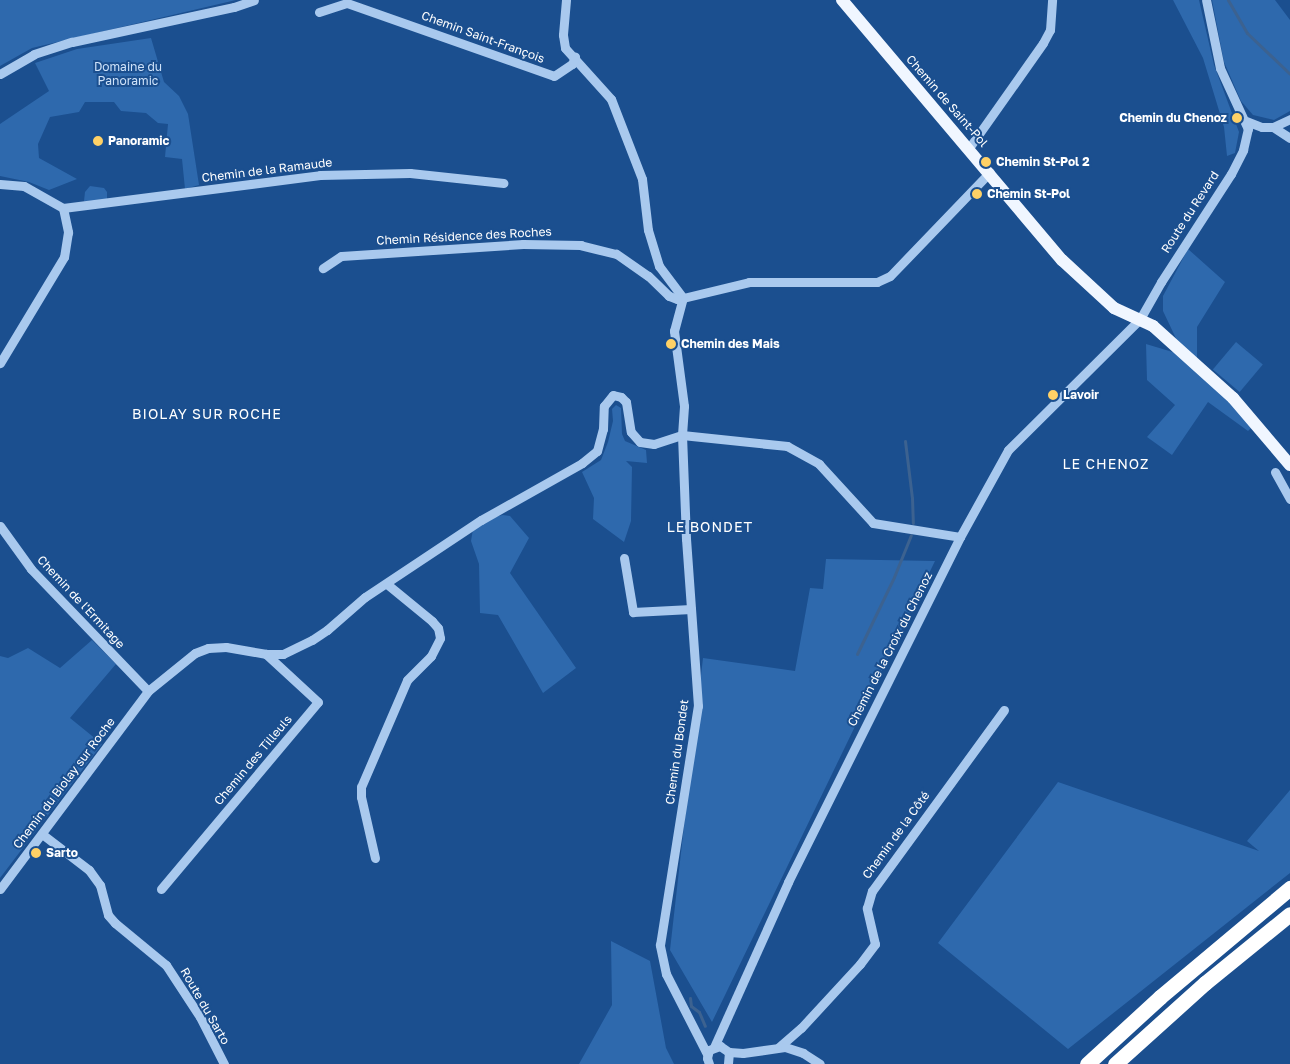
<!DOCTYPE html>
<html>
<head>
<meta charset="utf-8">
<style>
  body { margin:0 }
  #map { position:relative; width:1290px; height:1064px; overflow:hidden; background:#1b4f8f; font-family:"Golos Text",sans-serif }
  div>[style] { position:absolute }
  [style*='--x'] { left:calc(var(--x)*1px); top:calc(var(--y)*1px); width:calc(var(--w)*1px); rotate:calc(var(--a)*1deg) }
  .green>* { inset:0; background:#2e69ad; transform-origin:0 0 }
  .stream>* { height:3px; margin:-1.5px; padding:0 1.5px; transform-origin:1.5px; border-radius:1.5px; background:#3c6290 }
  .minor>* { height:9px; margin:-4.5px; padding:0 4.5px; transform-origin:4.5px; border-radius:4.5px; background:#a9c9ee }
  .major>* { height:12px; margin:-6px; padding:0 6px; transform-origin:6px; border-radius:6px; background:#f0f6ff }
  .highway>* { height:15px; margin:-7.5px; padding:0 7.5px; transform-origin:7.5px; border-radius:7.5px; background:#fff }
  .dots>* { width:14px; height:14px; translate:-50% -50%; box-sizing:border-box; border:2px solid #1b4f8f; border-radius:50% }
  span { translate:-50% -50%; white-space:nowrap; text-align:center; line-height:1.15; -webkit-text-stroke:4px #1b4f8f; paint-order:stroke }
  .street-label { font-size:12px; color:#fff }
  .park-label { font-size:12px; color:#cfe3fa }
  .poi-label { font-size:12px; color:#fff; font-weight:700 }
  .right { translate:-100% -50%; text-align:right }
  .left { translate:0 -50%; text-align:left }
  .neighbourhood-label { font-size:14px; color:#fff; letter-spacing:1px }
</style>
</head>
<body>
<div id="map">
  <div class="green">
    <i style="clip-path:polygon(0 0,236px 0,32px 48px,0 66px)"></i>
    <i style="clip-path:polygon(1173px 0,1199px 0,1214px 65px,1239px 132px,1235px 153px,1227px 156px,1224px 127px,1203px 58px)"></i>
    <i style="clip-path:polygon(1212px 0,1275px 0,1290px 20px,1290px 111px,1274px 120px,1253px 115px,1241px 101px,1224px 62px)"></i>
    <i style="clip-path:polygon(151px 38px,164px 82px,179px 96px,188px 114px,199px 185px,185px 189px,182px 159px,165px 157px,168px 124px,158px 123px,146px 113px,121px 111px,114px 102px,85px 102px,79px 112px,50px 117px,38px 144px,39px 158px,77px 179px,49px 190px,29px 182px,0 176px,0 124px,49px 91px,35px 63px,77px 49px)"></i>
    <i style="clip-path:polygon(90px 186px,104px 188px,107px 192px,107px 200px,84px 201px,85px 192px)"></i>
    <i style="clip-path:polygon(1188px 249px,1225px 282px,1197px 327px,1197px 370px,1255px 424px,1248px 431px,1208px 402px,1172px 455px,1147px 437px,1175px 405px,1147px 380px,1146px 344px,1176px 353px,1181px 349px,1163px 311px,1163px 296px)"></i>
    <i style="left:1236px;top:342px;width:35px;height:36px;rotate:40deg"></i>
    <i style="clip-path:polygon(616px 405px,621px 408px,622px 434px,625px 441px,646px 450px,647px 463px,626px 461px,632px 467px,631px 521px,624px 542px,593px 519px,594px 498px,582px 472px,601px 460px,608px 442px,613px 421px,612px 409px)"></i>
    <i style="clip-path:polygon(503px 515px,510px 516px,529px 538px,510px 573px,576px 668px,543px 693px,498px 615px,480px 613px,479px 564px,471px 541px,473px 529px,490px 518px)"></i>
    <i style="clip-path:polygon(826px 559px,935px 561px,712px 1022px,670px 950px,703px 658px,795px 671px,810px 588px,823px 589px)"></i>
    <i style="clip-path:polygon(92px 640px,116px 664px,70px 718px,102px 744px,0 878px,0 656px,8px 658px,28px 648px,60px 668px)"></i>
    <i style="clip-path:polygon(1058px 782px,1259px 851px,1247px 841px,1290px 790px,1290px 873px,1068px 1049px,938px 943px)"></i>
    <i style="clip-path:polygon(611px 941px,650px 961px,666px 1048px,674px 1064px,579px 1064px,612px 1005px)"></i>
  </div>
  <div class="stream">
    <i style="--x:1228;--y:0;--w:38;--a:60"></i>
    <i style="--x:1247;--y:33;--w:59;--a:43.6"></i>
    <i style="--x:905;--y:441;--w:57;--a:83"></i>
    <i style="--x:912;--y:498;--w:25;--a:88"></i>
    <i style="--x:857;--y:654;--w:85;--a:-64.3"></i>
    <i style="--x:894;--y:577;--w:45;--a:-68"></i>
    <i style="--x:690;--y:998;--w:8;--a:83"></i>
    <i style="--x:691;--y:1006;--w:10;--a:37"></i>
    <i style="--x:699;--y:1012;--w:15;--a:67"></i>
  </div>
  <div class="minor">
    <i style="--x:566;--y:0;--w:35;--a:95"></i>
    <i style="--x:563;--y:35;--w:13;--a:81"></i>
    <i style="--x:565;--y:48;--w:69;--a:48"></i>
    <i style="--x:611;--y:99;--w:86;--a:68.8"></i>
    <i style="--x:642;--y:179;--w:51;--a:83.3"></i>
    <i style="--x:648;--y:230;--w:38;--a:73"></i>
    <i style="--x:659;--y:266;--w:40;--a:53"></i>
    <i style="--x:683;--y:298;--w:68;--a:-13.6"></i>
    <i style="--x:749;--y:282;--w:128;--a:0"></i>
    <i style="--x:877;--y:282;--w:14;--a:-25"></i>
    <i style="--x:890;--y:276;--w:144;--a:-46.1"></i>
    <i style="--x:319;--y:12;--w:29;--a:-18"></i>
    <i style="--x:347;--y:3;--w:219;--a:19.4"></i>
    <i style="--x:554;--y:76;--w:22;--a:-34"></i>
    <i style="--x:572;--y:64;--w:8;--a:-67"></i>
    <i style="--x:0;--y:74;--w:39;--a:-30"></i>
    <i style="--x:34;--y:54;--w:40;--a:-18"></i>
    <i style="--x:72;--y:42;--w:166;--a:-12.2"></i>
    <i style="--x:234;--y:7;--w:21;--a:-19"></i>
    <i style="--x:1246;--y:121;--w:17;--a:21"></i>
    <i style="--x:1262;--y:127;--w:11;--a:0"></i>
    <i style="--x:1273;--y:127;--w:19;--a:-25"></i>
    <i style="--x:1273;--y:127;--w:20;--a:33"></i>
    <i style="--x:969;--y:148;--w:128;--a:-54.8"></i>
    <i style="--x:1043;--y:43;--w:15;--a:-62"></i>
    <i style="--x:1050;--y:30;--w:30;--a:-86"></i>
    <i style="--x:0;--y:184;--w:24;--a:5"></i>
    <i style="--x:24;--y:186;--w:45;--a:29.4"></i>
    <i style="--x:63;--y:208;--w:25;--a:78"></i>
    <i style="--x:68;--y:232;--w:25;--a:99"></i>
    <i style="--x:64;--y:257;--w:124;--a:121.1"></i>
    <i style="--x:63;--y:208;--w:259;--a:-7.3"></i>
    <i style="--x:320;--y:175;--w:90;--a:-1.3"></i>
    <i style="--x:410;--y:173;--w:94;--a:6.1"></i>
    <i style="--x:1275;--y:472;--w:31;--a:61"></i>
    <i style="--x:0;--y:526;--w:53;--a:54.2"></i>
    <i style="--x:31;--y:569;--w:169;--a:46.2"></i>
    <i style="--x:624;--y:558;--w:55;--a:80.5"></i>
    <i style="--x:633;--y:612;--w:58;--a:-3"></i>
    <i style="--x:42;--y:834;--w:59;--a:37.5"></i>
    <i style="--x:89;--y:870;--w:19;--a:54"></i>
    <i style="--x:100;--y:885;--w:31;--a:75"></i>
    <i style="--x:108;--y:915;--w:11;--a:49"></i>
    <i style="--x:115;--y:923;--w:66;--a:39.5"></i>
    <i style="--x:166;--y:965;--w:62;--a:56.8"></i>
    <i style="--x:200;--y:1017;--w:53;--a:62.9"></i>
    <i style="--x:375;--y:858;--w:63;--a:-102.9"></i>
    <i style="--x:361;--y:797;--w:10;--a:-90"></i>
    <i style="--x:361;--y:787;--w:116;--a:-66.7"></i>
    <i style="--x:407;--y:680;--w:34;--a:-45"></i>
    <i style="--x:431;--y:656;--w:20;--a:-63"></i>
    <i style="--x:440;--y:638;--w:10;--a:-101"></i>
    <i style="--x:438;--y:628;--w:9;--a:-131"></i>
    <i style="--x:432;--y:621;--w:58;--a:-140.6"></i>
    <i style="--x:0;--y:889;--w:247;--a:-53.2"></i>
    <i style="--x:148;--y:691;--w:60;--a:-39"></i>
    <i style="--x:195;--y:653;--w:14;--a:-21"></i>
    <i style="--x:208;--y:648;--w:18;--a:-3"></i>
    <i style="--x:226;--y:647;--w:41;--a:9.9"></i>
    <i style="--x:266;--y:654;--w:17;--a:0"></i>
    <i style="--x:283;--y:654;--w:32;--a:-26"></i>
    <i style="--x:312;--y:640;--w:18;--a:-34"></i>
    <i style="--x:327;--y:630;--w:50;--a:-41"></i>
    <i style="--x:365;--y:597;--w:139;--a:-33.6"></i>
    <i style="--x:481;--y:520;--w:116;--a:-29.4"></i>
    <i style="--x:582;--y:463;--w:19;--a:-39"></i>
    <i style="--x:597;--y:451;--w:23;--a:-75"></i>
    <i style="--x:603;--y:429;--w:23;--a:-88"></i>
    <i style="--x:604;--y:406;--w:14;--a:-51"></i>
    <i style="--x:613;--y:395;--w:8;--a:14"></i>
    <i style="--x:621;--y:397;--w:7;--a:45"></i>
    <i style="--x:626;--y:402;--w:30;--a:81"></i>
    <i style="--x:631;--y:432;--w:13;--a:48"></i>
    <i style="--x:640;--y:442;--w:14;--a:8"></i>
    <i style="--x:654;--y:444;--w:29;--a:-18"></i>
    <i style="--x:682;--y:435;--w:29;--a:-86"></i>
    <i style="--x:684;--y:406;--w:76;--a:-97.6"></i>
    <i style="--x:674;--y:331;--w:34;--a:-75"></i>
    <i style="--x:683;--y:298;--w:6;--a:171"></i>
    <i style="--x:677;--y:299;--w:9;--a:-159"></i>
    <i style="--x:669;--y:296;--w:29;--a:-136"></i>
    <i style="--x:648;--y:276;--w:39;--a:-145"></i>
    <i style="--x:616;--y:254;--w:36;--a:-166"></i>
    <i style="--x:581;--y:245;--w:58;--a:-179"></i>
    <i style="--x:523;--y:244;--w:182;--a:176.2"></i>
    <i style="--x:341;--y:256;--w:22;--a:146"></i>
    <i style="--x:161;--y:889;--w:244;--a:-50"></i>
    <i style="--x:318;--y:702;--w:71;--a:-137.3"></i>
    <i style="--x:714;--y:1047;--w:181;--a:-65.8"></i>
    <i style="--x:788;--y:882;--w:385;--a:-63.5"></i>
    <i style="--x:960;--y:537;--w:99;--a:-61.1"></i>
    <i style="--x:1008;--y:450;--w:186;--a:-44.8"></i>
    <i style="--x:1140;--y:319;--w:43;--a:-60.4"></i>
    <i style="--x:1161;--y:282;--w:129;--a:-57.1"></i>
    <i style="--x:1231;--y:174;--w:27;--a:-63"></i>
    <i style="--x:1243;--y:150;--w:22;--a:-77"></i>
    <i style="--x:1248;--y:129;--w:67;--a:-114.7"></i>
    <i style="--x:1220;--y:68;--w:69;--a:-101.6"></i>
    <i style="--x:779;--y:1047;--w:29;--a:-41"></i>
    <i style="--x:801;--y:1028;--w:87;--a:-47.3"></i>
    <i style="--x:860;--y:964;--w:25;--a:-53"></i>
    <i style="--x:875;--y:944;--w:37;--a:-103"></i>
    <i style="--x:867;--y:908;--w:18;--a:-74"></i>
    <i style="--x:872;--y:891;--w:224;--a:-53.9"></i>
    <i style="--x:729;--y:1052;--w:14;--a:4"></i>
    <i style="--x:743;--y:1053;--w:42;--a:-8.1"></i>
    <i style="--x:785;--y:1047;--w:19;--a:18"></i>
    <i style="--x:803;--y:1053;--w:20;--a:33"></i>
    <i style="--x:707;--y:1054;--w:90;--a:-117.1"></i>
    <i style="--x:666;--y:974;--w:30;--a:-102"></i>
    <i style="--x:660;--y:945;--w:242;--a:-81"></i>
    <i style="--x:698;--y:706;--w:167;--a:-94.1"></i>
    <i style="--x:686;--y:539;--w:104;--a:-92.2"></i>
    <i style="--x:682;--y:435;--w:106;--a:6"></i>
    <i style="--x:787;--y:446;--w:37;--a:29"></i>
    <i style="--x:819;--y:464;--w:80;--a:47.5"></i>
    <i style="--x:873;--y:523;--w:88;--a:9.1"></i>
    <i style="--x:709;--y:1064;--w:6;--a:-108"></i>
    <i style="--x:707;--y:1058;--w:8;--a:-76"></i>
    <i style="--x:709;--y:1050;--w:12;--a:-20"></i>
    <i style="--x:720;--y:1046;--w:11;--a:34"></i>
    <i style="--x:729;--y:1052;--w:12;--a:95"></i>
  </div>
  <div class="major">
    <i style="--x:842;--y:0;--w:341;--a:49.8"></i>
    <i style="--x:1062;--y:260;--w:71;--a:42.7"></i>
    <i style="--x:1114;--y:308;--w:43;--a:24.8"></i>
    <i style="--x:1153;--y:326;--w:108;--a:42"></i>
    <i style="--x:1233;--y:398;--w:88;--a:49.6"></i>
  </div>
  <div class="highway">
    <i style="--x:1087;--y:1064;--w:99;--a:-42.5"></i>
    <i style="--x:1160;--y:997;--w:170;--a:-40"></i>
    <i style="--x:1115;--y:1064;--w:121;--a:-42"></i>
    <i style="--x:1205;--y:983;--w:109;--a:-39.1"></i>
  </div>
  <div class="dots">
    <i style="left:1237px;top:118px;background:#ffd166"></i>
    <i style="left:98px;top:141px;background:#ffd166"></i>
    <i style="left:986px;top:162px;background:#ffd166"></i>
    <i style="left:977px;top:194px;background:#ffd166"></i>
    <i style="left:671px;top:344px;background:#ffd166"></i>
    <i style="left:1053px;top:395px;background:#ffd166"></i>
    <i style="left:36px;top:853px;background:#ffd166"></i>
  </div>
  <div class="street-label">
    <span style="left:483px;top:37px;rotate:20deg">Chemin Saint-François</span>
    <span style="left:947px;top:101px;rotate:49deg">Chemin de Saint-Pol</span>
    <span style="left:267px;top:170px;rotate:-7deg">Chemin de la Ramaude</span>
    <span style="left:1190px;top:212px;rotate:-57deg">Route du Revard</span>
    <span style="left:464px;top:236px;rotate:-3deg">Chemin Résidence des Roches</span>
    <span style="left:81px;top:602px;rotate:47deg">Chemin de l'Ermitage</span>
    <span style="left:890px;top:649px;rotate:-63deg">Chemin de la Croix du Chenoz</span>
    <span style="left:677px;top:752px;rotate:-82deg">Chemin du Bondet</span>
    <span style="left:253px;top:760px;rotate:-50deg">Chemin des Tilleuls</span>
    <span style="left:64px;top:783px;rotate:-53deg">Chemin du Biolay sur Roche</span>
    <span style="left:896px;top:835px;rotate:-54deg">Chemin de la Côté</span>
    <span style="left:205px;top:1006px;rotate:60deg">Route du Sarto</span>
  </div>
  <div class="park-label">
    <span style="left:128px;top:74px">Domaine du<br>Panoramic</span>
  </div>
  <div class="poi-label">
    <span class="right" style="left:1227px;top:118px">Chemin du Chenoz</span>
    <span class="left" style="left:108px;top:141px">Panoramic</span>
    <span class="left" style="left:996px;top:162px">Chemin St-Pol 2</span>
    <span class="left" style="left:987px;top:194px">Chemin St-Pol</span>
    <span class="left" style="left:681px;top:344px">Chemin des Mais</span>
    <span class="left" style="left:1063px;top:395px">Lavoir</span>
    <span class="left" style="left:46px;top:853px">Sarto</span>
  </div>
  <div class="neighbourhood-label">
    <span style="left:207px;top:414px">BIOLAY SUR ROCHE</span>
    <span style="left:1106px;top:464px">LE CHENOZ</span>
    <span style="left:710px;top:527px">LE BONDET</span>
  </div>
</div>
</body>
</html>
